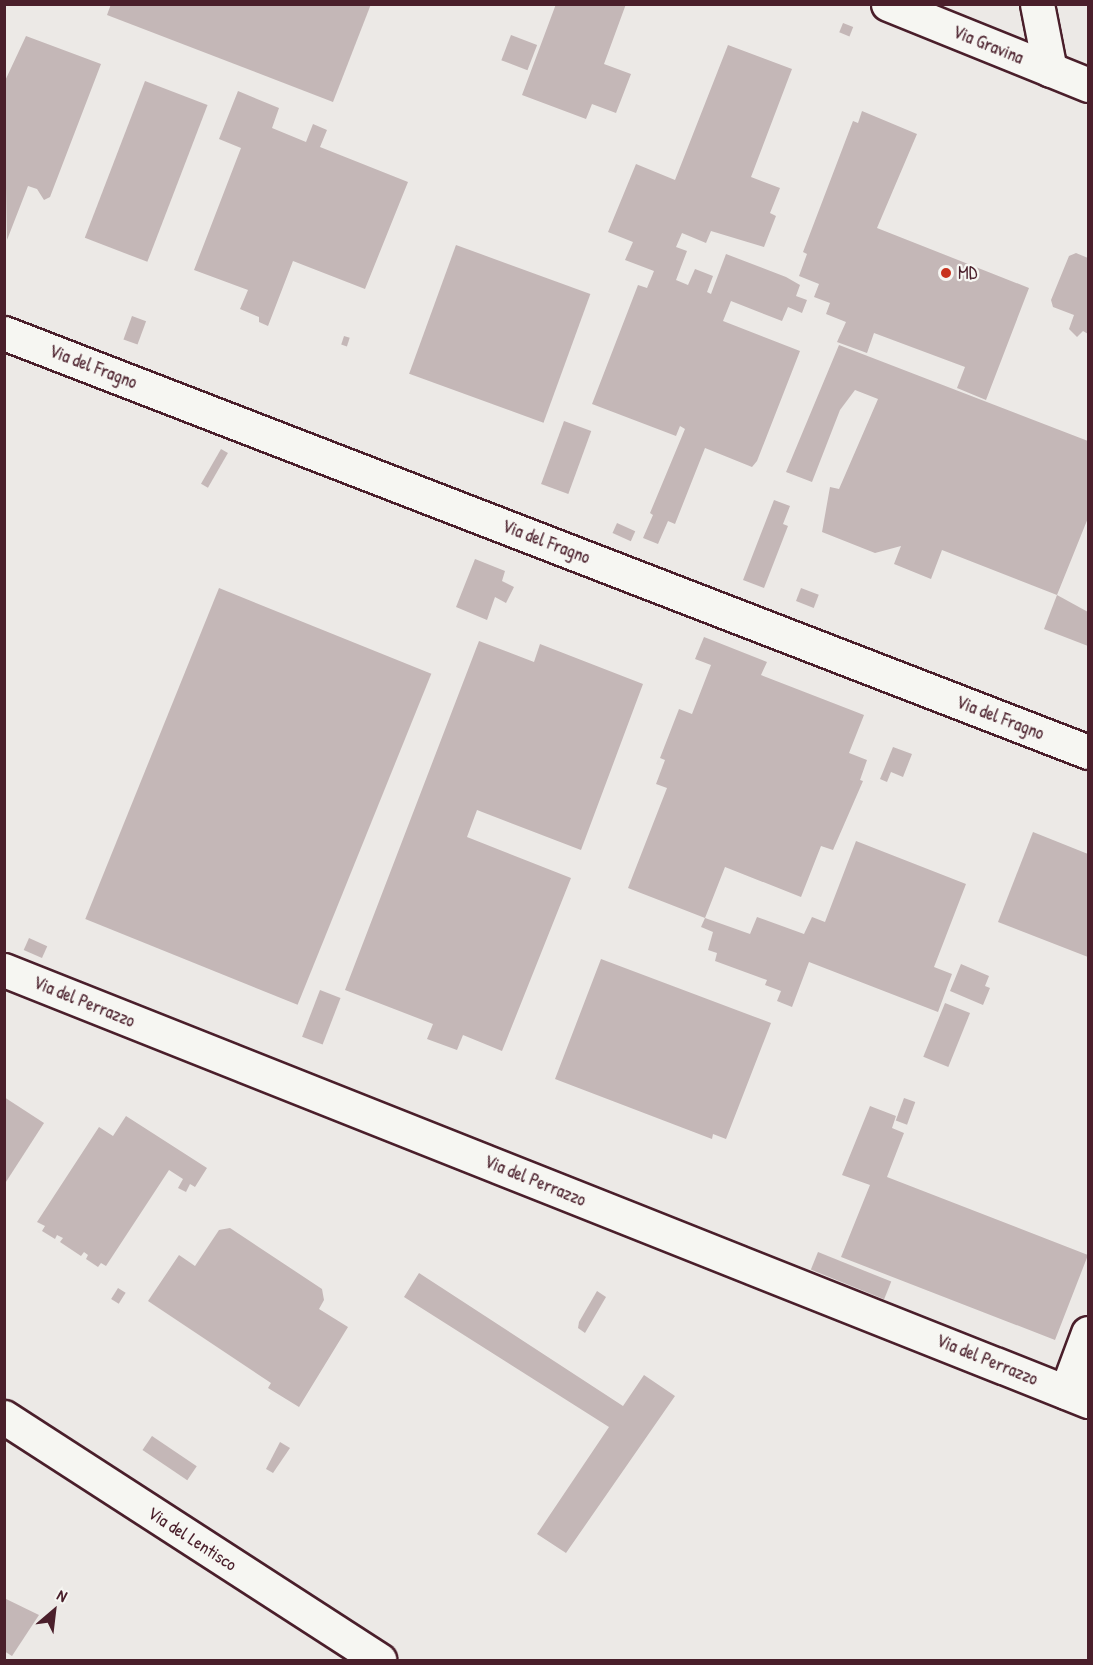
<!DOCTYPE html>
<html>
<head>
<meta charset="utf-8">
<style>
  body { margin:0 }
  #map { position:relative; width:1093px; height:1665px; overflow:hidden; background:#ece9e6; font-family:"Patrick Hand",sans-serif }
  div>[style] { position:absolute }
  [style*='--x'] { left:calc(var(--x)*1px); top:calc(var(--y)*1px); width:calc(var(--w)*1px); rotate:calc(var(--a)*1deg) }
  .building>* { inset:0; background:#c4b7b7; transform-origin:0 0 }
  .roads { filter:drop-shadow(2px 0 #4a1f2b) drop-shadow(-2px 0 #4a1f2b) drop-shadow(0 2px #4a1f2b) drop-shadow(0 -2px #4a1f2b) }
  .minor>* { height:33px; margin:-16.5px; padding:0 16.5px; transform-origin:16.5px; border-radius:16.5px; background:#f6f6f2 }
  .major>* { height:33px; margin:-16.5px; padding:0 16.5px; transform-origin:16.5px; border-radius:16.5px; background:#f6f6f2 }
  .dots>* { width:16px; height:16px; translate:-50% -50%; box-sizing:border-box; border:3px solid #f6f6f2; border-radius:50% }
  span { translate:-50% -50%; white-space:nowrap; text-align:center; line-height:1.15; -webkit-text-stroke:4.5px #f6f6f2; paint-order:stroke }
  .street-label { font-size:18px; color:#4a1f2b }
  .poi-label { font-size:18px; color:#4a1f2b }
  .left { translate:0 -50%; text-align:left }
  .frame { position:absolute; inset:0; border:6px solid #4a1f2b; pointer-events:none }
  .north { position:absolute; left:24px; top:1581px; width:60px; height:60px; -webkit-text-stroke:4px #f6f6f2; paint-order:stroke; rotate:28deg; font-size:16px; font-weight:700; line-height:24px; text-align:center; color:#4a1f2b }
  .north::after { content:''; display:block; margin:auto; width:21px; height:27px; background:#4a1f2b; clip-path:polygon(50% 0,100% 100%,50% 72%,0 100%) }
</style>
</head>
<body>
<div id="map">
  <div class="building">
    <i style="clip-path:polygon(111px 4px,371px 4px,333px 102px,107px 15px)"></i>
    <i style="clip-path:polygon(556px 4px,626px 4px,604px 64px,631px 74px,616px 113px,592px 104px,586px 119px,522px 95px)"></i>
    <i style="left:843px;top:23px;width:11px;height:10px;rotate:22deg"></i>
    <i style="left:511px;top:35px;width:28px;height:27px;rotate:21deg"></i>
    <i style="clip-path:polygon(26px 36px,101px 64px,50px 197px,44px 200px,37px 189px,28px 186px,7px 240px,4px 83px)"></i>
    <i style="clip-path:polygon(728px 45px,792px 69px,751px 177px,780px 188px,770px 213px,776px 216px,764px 247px,711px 231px,706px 243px,682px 233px,676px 247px,687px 251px,676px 280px,688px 285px,695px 269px,713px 276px,707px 292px,711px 294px,726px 254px,786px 277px,800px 285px,796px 296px,807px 300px,802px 313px,788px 307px,782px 321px,731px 301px,723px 321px,800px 351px,757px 461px,752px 467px,705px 448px,675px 524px,668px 521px,658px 544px,643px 538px,653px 515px,650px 513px,685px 429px,680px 426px,676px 436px,592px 404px,638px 285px,647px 288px,654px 271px,625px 260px,633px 242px,608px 232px,636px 164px,675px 180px)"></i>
    <i style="left:145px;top:81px;width:67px;height:168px;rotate:21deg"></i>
    <i style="clip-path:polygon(238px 91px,279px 108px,272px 128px,306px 142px,313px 124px,327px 130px,320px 147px,408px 182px,365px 289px,293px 261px,268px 326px,259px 322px,259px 317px,240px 309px,248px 290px,194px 270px,241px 148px,219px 139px)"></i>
    <i style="clip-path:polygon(862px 111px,917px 134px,877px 228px,1029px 288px,986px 400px,957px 388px,965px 367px,874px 333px,867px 353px,837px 342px,846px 322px,826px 314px,830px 303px,814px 297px,819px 284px,799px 276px,807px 254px,803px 252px,853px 121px,858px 123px)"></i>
    <i style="left:456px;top:245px;width:143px;height:137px;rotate:20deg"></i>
    <i style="clip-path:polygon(1076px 253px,1088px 258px,1088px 334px,1083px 331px,1077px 337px,1069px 329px,1074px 315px,1053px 307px,1051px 300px,1069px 256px)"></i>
    <i style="left:132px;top:316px;width:15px;height:25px;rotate:20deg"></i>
    <i style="left:344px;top:336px;width:6px;height:9px;rotate:18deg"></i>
    <i style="clip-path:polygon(839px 345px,1088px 441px,1088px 518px,1057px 595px,942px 550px,931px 579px,894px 564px,901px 546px,875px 553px,822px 532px,830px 487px,839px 489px,878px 399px,855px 390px,840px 410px,812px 482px,786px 472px)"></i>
    <i style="left:564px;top:421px;width:29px;height:67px;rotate:20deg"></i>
    <i style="left:221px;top:449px;width:8px;height:40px;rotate:30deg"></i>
    <i style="clip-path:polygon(774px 500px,790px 506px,783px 524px,788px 526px,764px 588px,743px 580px)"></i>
    <i style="left:617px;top:523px;width:20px;height:11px;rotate:24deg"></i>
    <i style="clip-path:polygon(475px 559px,505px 571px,502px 581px,514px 587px,506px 603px,495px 597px,487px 620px,456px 607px)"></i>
    <i style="left:219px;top:588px;width:229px;height:357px;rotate:22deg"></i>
    <i style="left:801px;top:588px;width:19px;height:14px;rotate:21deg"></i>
    <i style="clip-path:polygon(1057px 595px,1088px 612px,1088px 646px,1044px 629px)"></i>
    <i style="clip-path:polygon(704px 637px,767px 662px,761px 675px,864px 715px,849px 753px,867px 760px,860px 780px,863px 781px,833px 850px,821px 846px,801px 897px,725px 867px,705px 918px,750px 934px,757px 917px,804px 934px,812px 917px,825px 922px,856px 841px,966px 884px,934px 967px,952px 974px,938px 1012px,809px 962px,792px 1007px,777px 1001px,781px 991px,765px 985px,767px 980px,715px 961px,717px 953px,708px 950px,713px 932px,701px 927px,705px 918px,628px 888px,667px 788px,656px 784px,665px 760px,660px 758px,679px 709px,692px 714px,711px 665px,695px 659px)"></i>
    <i style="clip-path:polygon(479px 641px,534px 662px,540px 644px,643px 684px,581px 850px,477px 810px,467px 837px,571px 878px,502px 1051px,463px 1035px,457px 1050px,427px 1039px,433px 1024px,345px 990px)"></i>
    <i style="clip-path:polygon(893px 747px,912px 754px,903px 777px,891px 772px,887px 782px,880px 779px)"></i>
    <i style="clip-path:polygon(1033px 832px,1088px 854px,1088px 957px,998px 922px)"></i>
    <i style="left:29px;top:938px;width:20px;height:13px;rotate:24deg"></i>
    <i style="clip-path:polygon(601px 959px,771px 1023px,726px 1139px,713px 1134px,712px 1139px,555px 1079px)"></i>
    <i style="clip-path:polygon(961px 964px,989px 976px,985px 986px,990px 988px,983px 1005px,950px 991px)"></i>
    <i style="left:320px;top:990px;width:22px;height:50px;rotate:21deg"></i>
    <i style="left:945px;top:1003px;width:27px;height:58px;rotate:22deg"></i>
    <i style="clip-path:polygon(4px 1097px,44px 1123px,4px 1185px)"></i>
    <i style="left:904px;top:1098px;width:12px;height:24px;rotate:20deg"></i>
    <i style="clip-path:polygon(870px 1106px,896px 1116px,892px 1128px,904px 1133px,887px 1177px,1088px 1255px,1055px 1340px,841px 1257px,870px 1185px,842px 1175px)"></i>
    <i style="clip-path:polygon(126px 1116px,207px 1168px,195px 1187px,190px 1184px,186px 1192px,178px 1188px,183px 1179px,169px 1170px,106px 1266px,101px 1263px,98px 1267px,86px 1259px,88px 1255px,84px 1252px,81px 1256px,60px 1242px,63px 1238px,57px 1235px,55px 1239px,42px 1231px,45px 1226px,37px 1222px,99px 1127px,113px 1136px)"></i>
    <i style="clip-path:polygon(230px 1228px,322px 1289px,324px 1300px,319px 1309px,348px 1327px,299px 1407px,268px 1388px,271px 1383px,148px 1301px,179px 1255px,195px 1266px,219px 1230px)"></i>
    <i style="left:818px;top:1252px;width:79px;height:19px;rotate:22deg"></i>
    <i style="clip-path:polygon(419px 1273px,623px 1406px,644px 1375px,675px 1396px,566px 1553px,537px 1534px,609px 1427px,404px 1297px)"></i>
    <i style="left:118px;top:1288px;width:9px;height:13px;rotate:32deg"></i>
    <i style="clip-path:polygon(597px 1291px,606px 1297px,585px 1333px,578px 1328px,579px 1322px)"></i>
    <i style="left:152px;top:1436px;width:54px;height:17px;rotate:34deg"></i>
    <i style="clip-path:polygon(280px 1442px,290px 1448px,273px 1473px,266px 1469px)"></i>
    <i style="clip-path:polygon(4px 1598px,39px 1615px,12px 1656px,4px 1651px)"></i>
  </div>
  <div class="roads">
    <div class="minor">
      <i style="--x:1037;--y:4;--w:67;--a:78.9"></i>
      <i style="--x:4;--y:333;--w:1162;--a:21.13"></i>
      <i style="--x:4;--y:970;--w:1167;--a:21.68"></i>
      <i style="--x:1066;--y:1392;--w:63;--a:-69.6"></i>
      <i style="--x:4;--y:1417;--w:447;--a:32.9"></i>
    </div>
    <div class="major">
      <i style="--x:888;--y:4;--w:216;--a:22"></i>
    </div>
  </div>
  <div class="dots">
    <i style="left:946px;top:273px;background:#c8321e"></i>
  </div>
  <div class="street-label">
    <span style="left:988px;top:45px;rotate:22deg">Via Gravina</span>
    <span style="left:93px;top:367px;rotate:21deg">Via del Fragno</span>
    <span style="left:546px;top:542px;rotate:21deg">Via del Fragno</span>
    <span style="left:1000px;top:718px;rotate:21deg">Via del Fragno</span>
    <span style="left:84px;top:1002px;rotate:22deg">Via del Perrazzo</span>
    <span style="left:535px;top:1181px;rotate:22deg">Via del Perrazzo</span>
    <span style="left:987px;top:1360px;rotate:22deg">Via del Perrazzo</span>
    <span style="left:192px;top:1539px;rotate:33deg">Via del Lentisco</span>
  </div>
  <div class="poi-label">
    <span class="left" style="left:958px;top:273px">MD</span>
  </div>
  <div class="frame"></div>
  <div class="north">N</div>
</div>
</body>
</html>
